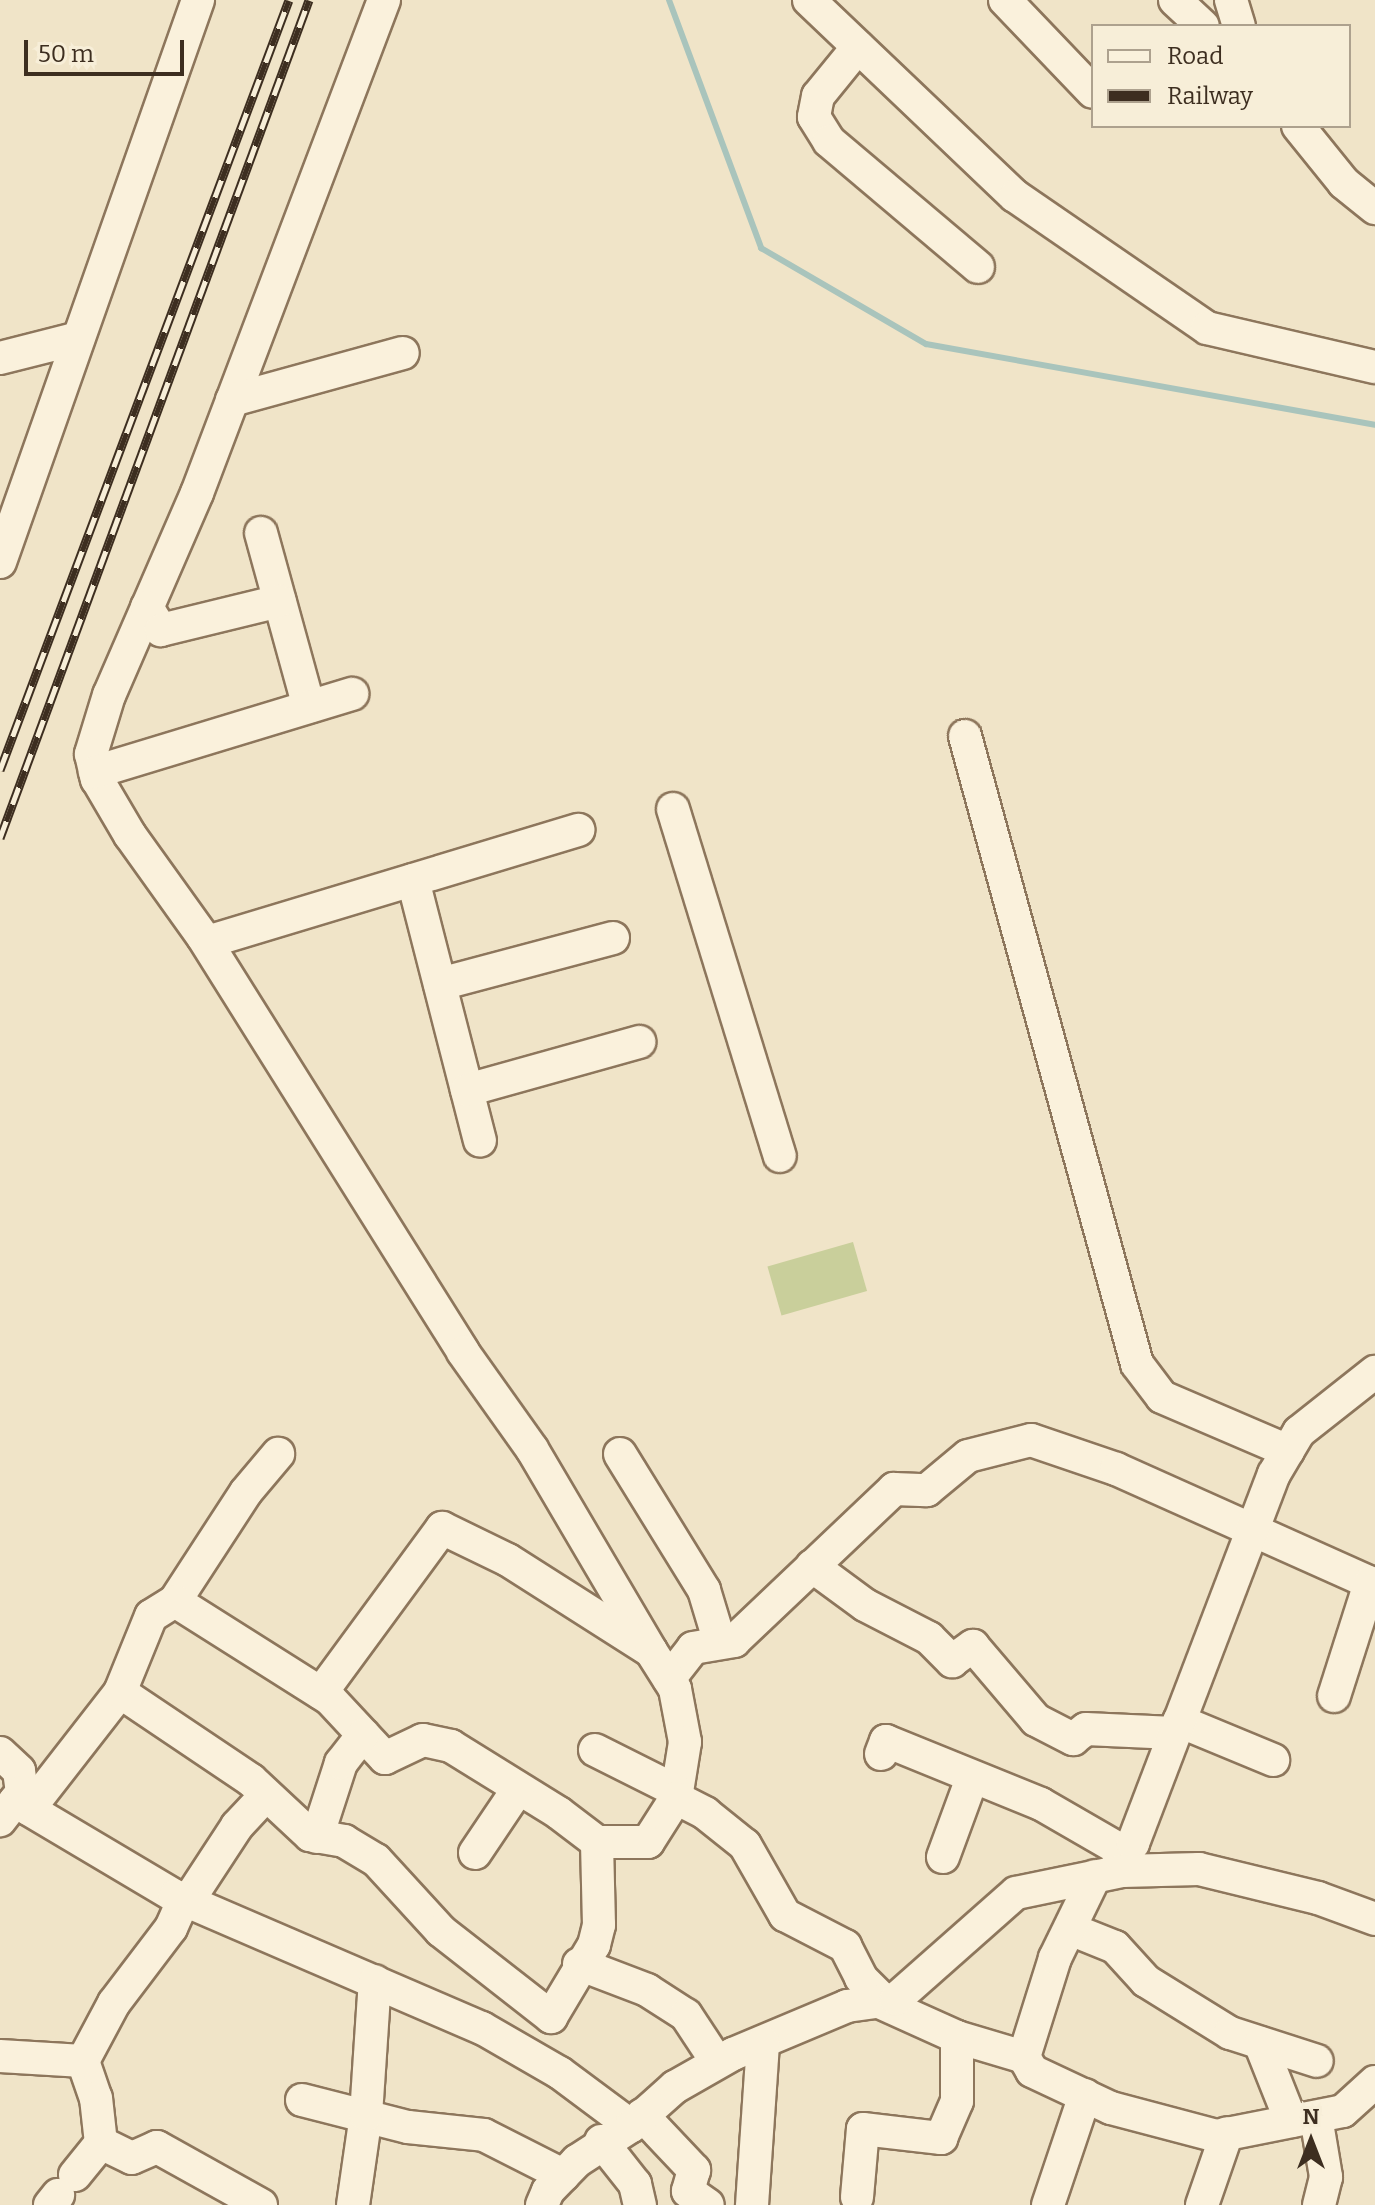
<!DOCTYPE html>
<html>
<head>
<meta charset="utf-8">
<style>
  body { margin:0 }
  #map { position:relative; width:1375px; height:2205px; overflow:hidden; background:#f0e4c8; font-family:Bitter,serif }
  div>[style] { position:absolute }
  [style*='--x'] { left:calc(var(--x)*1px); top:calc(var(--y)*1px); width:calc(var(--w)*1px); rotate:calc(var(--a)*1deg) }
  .green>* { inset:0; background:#c9cf9b; transform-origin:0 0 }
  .stream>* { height:6px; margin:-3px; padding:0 3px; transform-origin:3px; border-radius:3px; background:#a9c4bc }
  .roads { filter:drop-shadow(2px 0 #8d765c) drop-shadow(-2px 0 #8d765c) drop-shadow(0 2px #8d765c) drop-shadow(0 -2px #8d765c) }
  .minor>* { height:32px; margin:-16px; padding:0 16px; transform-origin:16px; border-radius:16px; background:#faf1dc }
  .rail>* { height:9px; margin-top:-4.5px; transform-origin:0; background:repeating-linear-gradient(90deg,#f7eed8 0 18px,#3d2e20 0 36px); box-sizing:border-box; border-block:2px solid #3d2e20 }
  span { translate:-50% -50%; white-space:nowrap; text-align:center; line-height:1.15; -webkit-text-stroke:6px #f7eed8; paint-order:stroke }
  .legend { position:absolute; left:1091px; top:24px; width:260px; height:104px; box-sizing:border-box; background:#f7eed8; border:2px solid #ada18e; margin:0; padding:10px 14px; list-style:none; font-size:24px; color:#3d2e20 }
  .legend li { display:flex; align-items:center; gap:16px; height:40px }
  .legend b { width:40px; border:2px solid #ada18e }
  .north { position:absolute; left:1271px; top:2101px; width:80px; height:80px; -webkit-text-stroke:6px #f7eed8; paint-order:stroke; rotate:0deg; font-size:22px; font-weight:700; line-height:32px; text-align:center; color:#3d2e20 }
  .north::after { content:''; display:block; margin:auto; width:28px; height:36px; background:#3d2e20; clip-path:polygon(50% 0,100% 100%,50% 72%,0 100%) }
  .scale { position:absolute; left:24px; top:40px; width:160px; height:36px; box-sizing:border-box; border:4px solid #3d2e20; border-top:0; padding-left:10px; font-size:24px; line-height:28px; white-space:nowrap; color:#3d2e20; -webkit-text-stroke:6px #f7eed8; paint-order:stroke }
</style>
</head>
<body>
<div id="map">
  <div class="green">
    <i style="left:853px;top:1242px;width:51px;height:89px;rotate:74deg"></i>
  </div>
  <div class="stream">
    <i style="--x:669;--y:0;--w:265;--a:69.6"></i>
    <i style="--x:761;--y:248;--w:191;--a:30.2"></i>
    <i style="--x:926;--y:344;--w:456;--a:10.2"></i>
  </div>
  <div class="roads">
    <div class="minor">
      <i style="--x:384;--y:0;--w:527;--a:110.77"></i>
      <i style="--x:197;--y:493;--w:220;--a:113.5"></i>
      <i style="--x:109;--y:695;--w:62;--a:107"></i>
      <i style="--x:91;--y:754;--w:26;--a:77"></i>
      <i style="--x:97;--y:779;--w:65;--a:59.5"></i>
      <i style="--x:130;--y:835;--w:125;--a:54.4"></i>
      <i style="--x:203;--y:937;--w:490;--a:57.9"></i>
      <i style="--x:463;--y:1352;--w:119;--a:54.6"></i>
      <i style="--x:532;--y:1449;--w:234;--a:59.5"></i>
      <i style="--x:809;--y:0;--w:284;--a:43.6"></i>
      <i style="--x:1015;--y:196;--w:233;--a:34.5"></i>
      <i style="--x:1207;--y:328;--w:172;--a:13.1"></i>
      <i style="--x:1005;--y:0;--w:127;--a:46.3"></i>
      <i style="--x:1175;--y:0;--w:38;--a:43"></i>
      <i style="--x:1231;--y:0;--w:27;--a:73"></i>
      <i style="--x:858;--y:47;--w:63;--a:129.2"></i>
      <i style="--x:818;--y:96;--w:21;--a:101"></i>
      <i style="--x:814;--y:117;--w:28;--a:58"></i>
      <i style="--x:829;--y:141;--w:195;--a:40.2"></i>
      <i style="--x:1298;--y:126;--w:73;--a:51.1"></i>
      <i style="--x:1344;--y:183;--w:40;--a:39"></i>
      <i style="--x:0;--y:358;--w:81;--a:-14.2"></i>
      <i style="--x:232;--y:400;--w:177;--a:-15.4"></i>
      <i style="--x:261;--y:533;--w:180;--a:74.6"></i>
      <i style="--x:0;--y:562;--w:596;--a:-70.59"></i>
      <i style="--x:147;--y:607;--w:27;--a:59"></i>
      <i style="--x:161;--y:630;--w:122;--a:-13.7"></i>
      <i style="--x:965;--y:736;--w:651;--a:74.68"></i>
      <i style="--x:1137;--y:1364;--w:41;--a:52.9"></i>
      <i style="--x:1162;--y:1397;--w:137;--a:23.2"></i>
      <i style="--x:95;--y:772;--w:269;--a:-16.9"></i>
      <i style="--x:673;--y:809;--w:363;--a:72.9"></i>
      <i style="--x:413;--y:880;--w:269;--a:75.6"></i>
      <i style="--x:207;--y:942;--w:388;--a:-16.8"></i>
      <i style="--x:440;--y:984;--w:179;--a:-14.9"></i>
      <i style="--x:467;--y:1090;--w:179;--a:-15.6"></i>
      <i style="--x:620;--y:1454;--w:160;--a:58.3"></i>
      <i style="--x:704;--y:1590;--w:55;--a:73.2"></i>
      <i style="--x:812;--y:1566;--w:66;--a:36.3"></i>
      <i style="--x:865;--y:1605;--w:72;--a:27.3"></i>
      <i style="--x:929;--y:1638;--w:33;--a:45"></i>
      <i style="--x:952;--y:1661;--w:26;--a:-36"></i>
      <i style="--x:973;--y:1646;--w:97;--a:49.6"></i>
      <i style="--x:1036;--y:1720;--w:42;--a:27.2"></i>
      <i style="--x:1073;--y:1739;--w:16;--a:-38"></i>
      <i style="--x:1086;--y:1729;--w:88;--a:2.6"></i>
      <i style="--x:175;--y:1601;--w:130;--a:-56.9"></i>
      <i style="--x:246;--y:1492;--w:50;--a:-49.9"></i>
      <i style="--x:669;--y:1679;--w:39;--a:-52"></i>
      <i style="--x:693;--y:1648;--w:42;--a:-9.7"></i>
      <i style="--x:734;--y:1641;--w:221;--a:-43.5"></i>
      <i style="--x:894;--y:1489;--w:33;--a:2"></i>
      <i style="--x:927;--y:1490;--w:53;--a:-39.7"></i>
      <i style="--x:968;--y:1456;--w:65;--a:-14.3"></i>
      <i style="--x:1031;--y:1440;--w:90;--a:18.8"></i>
      <i style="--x:1116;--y:1469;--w:284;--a:24.1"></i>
      <i style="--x:321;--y:1693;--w:205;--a:-53.7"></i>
      <i style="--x:442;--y:1528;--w:73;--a:25.9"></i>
      <i style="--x:508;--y:1560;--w:169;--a:32.5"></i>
      <i style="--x:651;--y:1651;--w:45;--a:57.7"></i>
      <i style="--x:675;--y:1689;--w:54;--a:79.3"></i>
      <i style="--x:685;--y:1742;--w:57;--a:99.1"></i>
      <i style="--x:676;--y:1798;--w:52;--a:122.5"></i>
      <i style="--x:648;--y:1842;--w:51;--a:180"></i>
      <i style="--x:1334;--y:1696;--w:119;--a:-72.3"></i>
      <i style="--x:1179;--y:1721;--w:102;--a:22.5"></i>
      <i style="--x:595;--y:1750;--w:92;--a:26.6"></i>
      <i style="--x:0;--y:1753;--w:26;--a:43"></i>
      <i style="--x:19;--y:1771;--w:21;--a:82"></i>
      <i style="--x:22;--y:1792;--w:36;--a:128"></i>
      <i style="--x:881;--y:1754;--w:14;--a:-69"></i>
      <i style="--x:886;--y:1741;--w:167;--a:22.1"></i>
      <i style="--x:1041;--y:1804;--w:98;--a:30"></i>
      <i style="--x:676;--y:1798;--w:33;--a:27"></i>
      <i style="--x:705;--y:1813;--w:51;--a:38.7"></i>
      <i style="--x:745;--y:1845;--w:81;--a:60.3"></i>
      <i style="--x:785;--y:1915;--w:68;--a:27.3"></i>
      <i style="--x:845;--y:1946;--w:36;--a:63"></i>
      <i style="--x:861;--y:1978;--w:31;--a:45"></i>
      <i style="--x:15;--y:1801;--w:186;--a:30.7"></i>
      <i style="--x:175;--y:1896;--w:334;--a:23.3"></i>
      <i style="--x:482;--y:2028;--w:90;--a:30"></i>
      <i style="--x:560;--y:2073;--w:89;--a:36.7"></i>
      <i style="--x:29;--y:1809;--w:148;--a:-52.1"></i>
      <i style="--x:120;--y:1692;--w:158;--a:33.9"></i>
      <i style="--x:251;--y:1780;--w:81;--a:43"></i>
      <i style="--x:310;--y:1835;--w:35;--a:10"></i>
      <i style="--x:344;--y:1841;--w:37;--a:31"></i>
      <i style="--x:376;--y:1860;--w:96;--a:47.5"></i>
      <i style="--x:441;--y:1931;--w:140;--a:38"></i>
      <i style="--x:551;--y:2017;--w:84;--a:-59.2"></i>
      <i style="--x:594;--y:1945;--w:21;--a:-76"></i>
      <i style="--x:599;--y:1925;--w:83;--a:-91.4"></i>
      <i style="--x:597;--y:1842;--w:48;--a:-142.7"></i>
      <i style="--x:559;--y:1813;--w:127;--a:-148.2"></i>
      <i style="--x:451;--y:1746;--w:29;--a:-168"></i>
      <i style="--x:423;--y:1740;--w:42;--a:154.7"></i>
      <i style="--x:385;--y:1758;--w:81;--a:-133"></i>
      <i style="--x:330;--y:1699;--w:183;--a:-147.7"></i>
      <i style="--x:175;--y:1601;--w:28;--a:148"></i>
      <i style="--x:151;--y:1616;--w:82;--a:112.2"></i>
      <i style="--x:317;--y:1837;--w:78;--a:-72"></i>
      <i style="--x:341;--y:1763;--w:36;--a:-52"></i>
      <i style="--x:475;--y:1853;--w:77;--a:-56.1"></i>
      <i style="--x:943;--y:1857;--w:84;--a:-69.8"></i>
      <i style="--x:1113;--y:1872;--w:35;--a:-55"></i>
      <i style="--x:1133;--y:1843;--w:395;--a:-69.1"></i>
      <i style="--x:1274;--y:1474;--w:49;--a:-59.2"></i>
      <i style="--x:1299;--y:1432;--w:97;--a:-38.3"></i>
      <i style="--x:188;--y:1901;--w:90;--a:-56.8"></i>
      <i style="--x:237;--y:1826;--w:42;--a:-46.9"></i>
      <i style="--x:1070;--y:1929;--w:48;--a:21.8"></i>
      <i style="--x:1115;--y:1947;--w:46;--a:47.6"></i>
      <i style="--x:1146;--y:1981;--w:99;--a:31.8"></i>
      <i style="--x:1230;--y:2033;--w:91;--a:17.8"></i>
      <i style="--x:579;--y:1964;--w:73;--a:20.9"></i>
      <i style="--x:647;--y:1990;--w:46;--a:32.7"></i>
      <i style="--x:686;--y:2015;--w:56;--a:56.6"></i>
      <i style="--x:877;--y:2001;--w:88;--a:24.2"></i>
      <i style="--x:957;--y:2037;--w:70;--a:16.6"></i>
      <i style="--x:1024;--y:2057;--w:16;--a:60"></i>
      <i style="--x:1032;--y:2071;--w:87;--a:25.1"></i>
      <i style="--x:1111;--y:2108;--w:110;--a:14.8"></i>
      <i style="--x:1217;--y:2136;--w:128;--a:-11.2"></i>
      <i style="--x:1343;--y:2111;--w:43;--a:-42.2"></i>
      <i style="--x:1260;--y:2043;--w:84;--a:68.3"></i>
      <i style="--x:0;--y:2056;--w:83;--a:3.4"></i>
      <i style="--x:83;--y:2061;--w:39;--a:71"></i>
      <i style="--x:96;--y:2098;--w:45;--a:83.7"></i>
      <i style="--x:1024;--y:2057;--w:104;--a:-72.6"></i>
      <i style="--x:1055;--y:1958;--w:91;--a:-64"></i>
      <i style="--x:83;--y:2061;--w:66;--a:-61.9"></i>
      <i style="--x:114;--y:2003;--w:94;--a:-52.8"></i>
      <i style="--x:171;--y:1928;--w:32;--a:-66"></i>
      <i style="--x:302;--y:2100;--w:109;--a:14.3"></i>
      <i style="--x:408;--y:2127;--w:76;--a:6"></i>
      <i style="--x:484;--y:2135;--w:89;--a:26.9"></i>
      <i style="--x:642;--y:2115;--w:76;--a:46.6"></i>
      <i style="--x:694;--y:2170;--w:22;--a:106"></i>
      <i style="--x:688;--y:2191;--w:24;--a:35"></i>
      <i style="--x:1316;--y:2117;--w:61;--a:80.5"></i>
      <i style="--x:1326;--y:2177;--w:29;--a:104"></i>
      <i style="--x:601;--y:2141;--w:55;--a:51.7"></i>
      <i style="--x:635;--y:2184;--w:22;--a:77"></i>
      <i style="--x:75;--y:2175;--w:41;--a:-50.9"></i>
      <i style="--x:101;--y:2143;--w:34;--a:26"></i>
      <i style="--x:132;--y:2158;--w:27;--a:-24"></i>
      <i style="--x:157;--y:2147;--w:119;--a:29.1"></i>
      <i style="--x:857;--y:2197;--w:68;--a:-85"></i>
      <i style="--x:863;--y:2129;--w:79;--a:6.6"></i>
      <i style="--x:941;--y:2138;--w:40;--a:-66.6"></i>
      <i style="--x:957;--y:2101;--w:64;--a:-90"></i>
      <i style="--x:50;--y:2205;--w:13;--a:-51"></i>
      <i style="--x:353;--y:2205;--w:91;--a:-81.8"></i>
      <i style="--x:366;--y:2115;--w:134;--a:-86.2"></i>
      <i style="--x:542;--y:2205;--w:15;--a:-67"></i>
      <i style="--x:548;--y:2191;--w:42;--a:-46"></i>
      <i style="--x:577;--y:2161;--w:64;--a:-32.9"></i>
      <i style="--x:631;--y:2126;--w:59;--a:-41.6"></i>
      <i style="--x:675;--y:2087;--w:67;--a:-29.6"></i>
      <i style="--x:733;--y:2054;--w:124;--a:-22.8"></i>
      <i style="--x:847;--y:2006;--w:49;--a:-8.1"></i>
      <i style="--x:896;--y:1999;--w:160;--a:-41.5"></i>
      <i style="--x:1016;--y:1893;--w:108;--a:-11.7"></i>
      <i style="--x:1122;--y:1871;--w:77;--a:-1.5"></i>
      <i style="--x:1199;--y:1869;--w:122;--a:13.7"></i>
      <i style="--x:1318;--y:1898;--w:61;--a:20.2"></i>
      <i style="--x:752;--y:2205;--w:163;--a:-86.1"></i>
      <i style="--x:1048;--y:2205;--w:116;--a:-71.4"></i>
      <i style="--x:1202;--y:2205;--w:76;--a:-70.9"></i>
    </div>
  </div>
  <div class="rail">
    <i style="--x:0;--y:770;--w:822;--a:-69.43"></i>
    <i style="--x:0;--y:838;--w:893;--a:-69.76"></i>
  </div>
  <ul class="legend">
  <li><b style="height:10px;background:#faf1dc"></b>Road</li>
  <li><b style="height:10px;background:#3d2e20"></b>Railway</li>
  </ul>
  <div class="north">N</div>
  <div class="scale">50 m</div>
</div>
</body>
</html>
